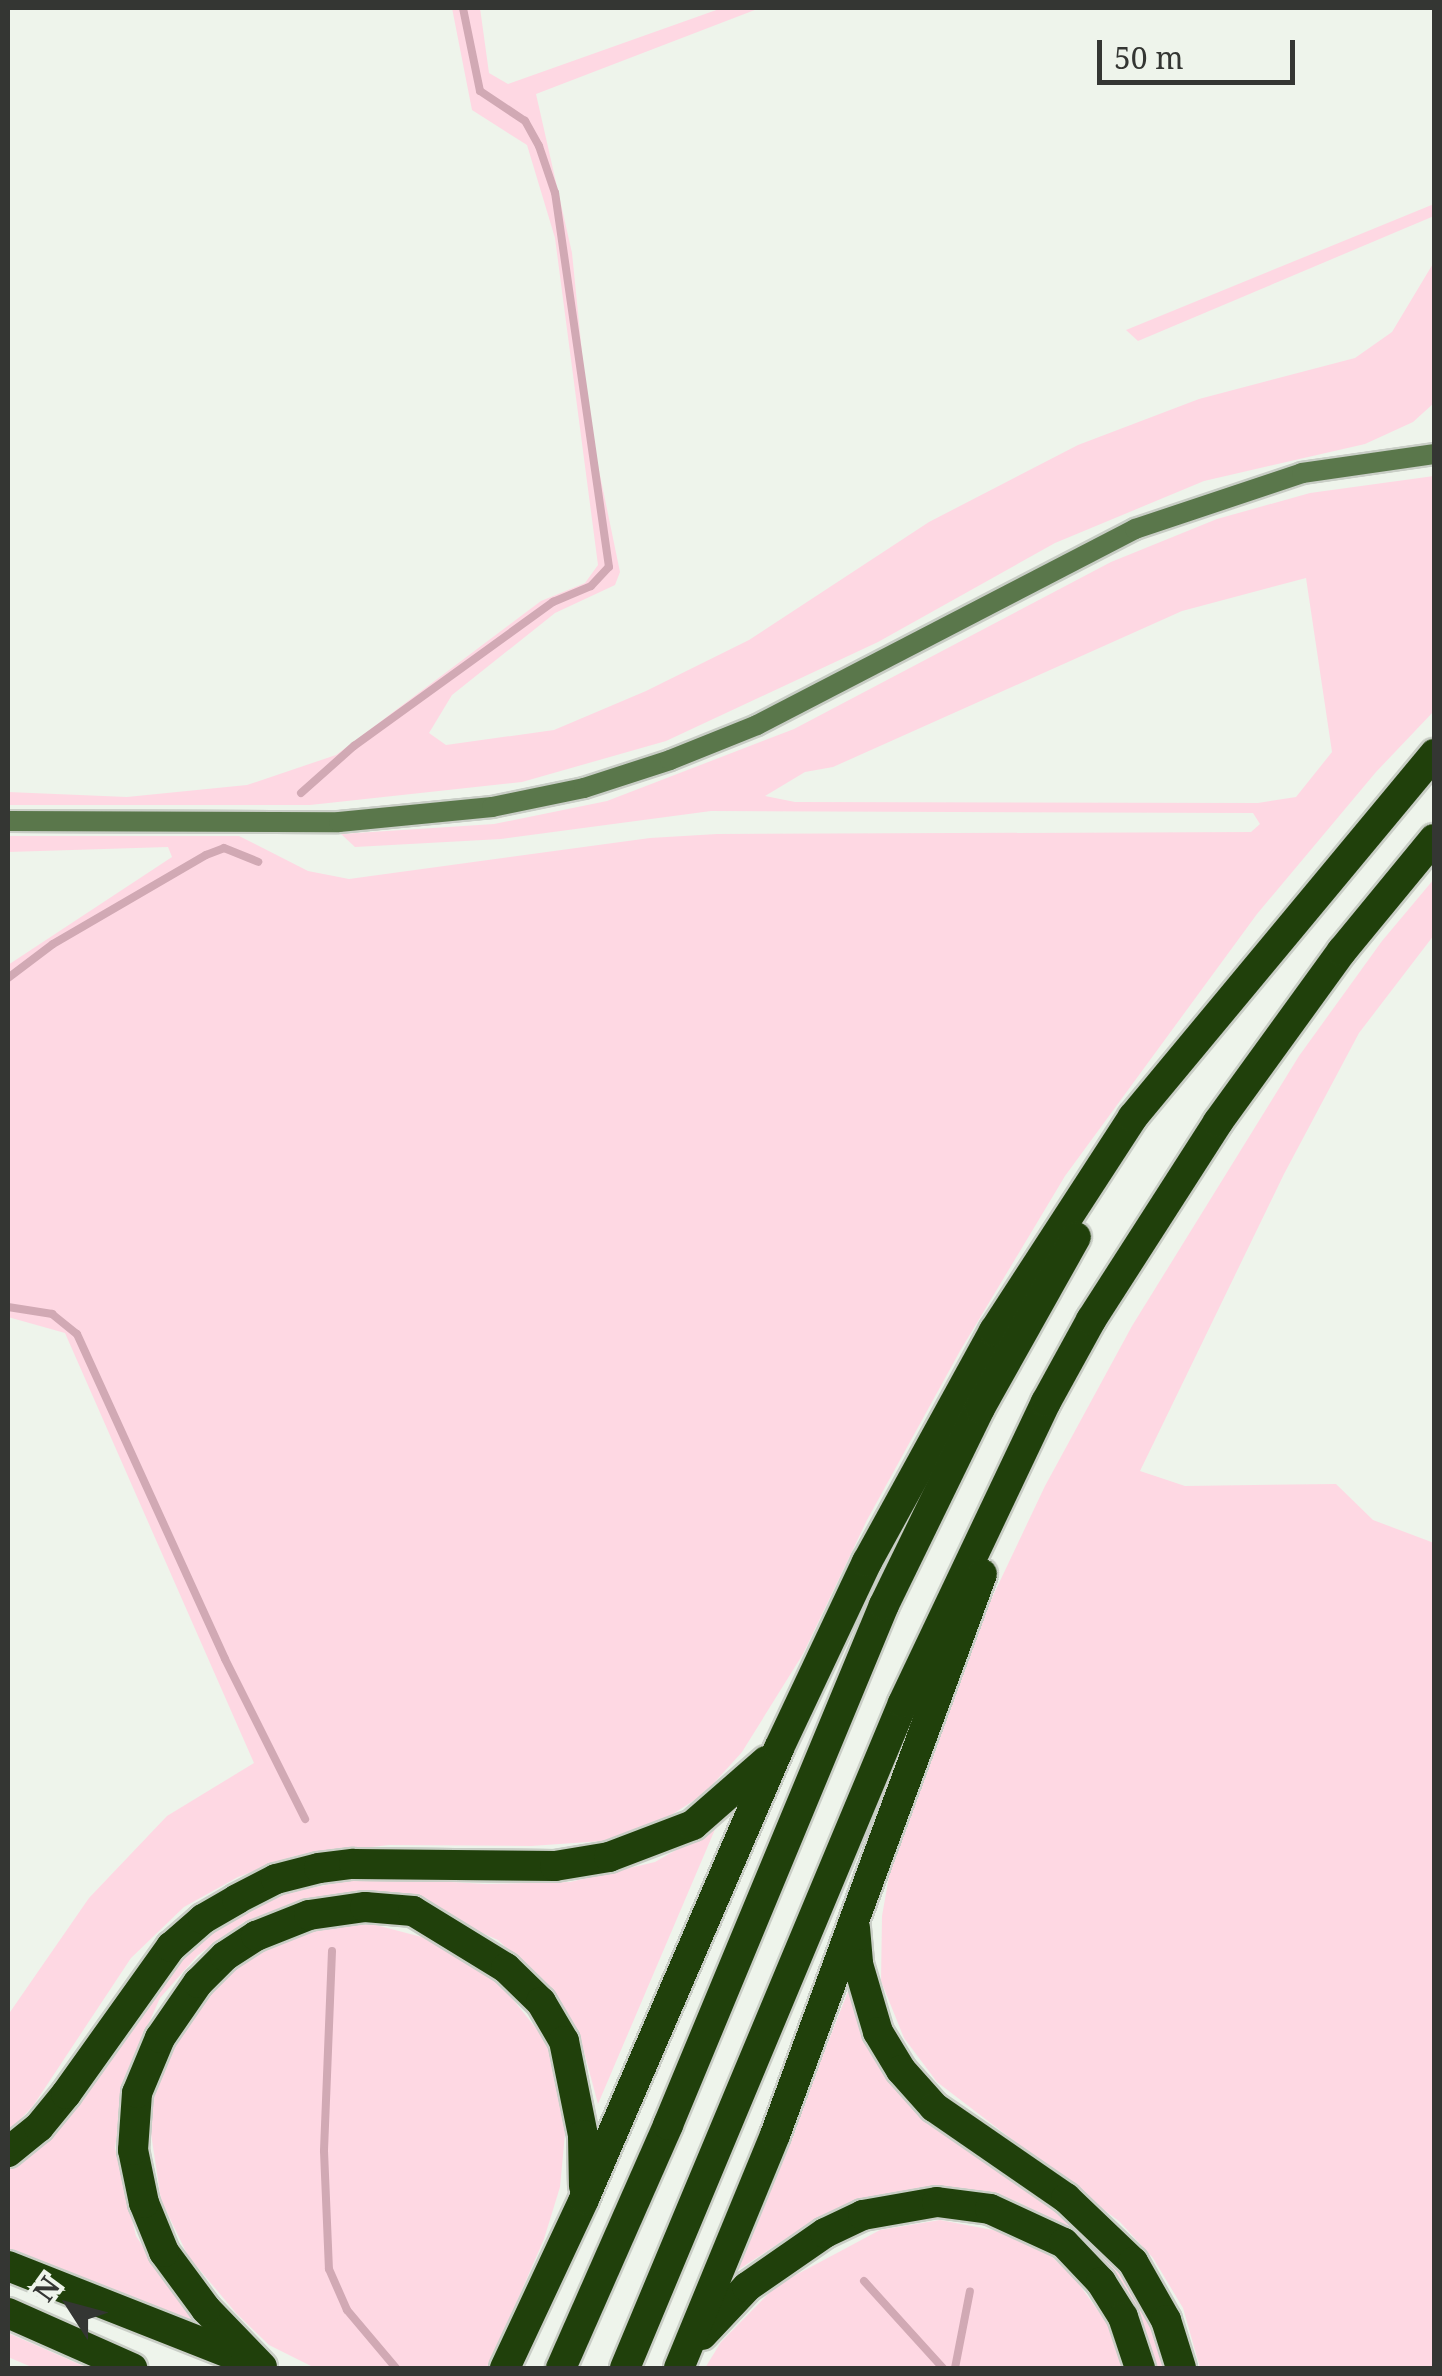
<!DOCTYPE html>
<html>
<head>
<meta charset="utf-8">
<style>
  body { margin:0 }
  #map { position:relative; width:1442px; height:2376px; overflow:hidden; background:#eef4eb; font-family:"Noto Serif",serif }
  div>[style] { position:absolute }
  [style*='--x'] { left:calc(var(--x)*1px); top:calc(var(--y)*1px); width:calc(var(--w)*1px); rotate:calc(var(--a)*1deg) }
  .green>* { inset:0; background:#fed8e3 }
  .stream>* { height:8px; margin:-4px; padding:0 4px; transform-origin:4px; border-radius:4px; background:#d1a9b4 }
  .roads { filter:drop-shadow(2px 0 #c9cec6) drop-shadow(-2px 0 #c9cec6) drop-shadow(0 2px #c9cec6) drop-shadow(0 -2px #c9cec6) }
  .secondary>* { height:20px; margin:-10px; padding:0 10px; transform-origin:10px; border-radius:10px; background:#5a774b }
  .highway>* { height:30px; margin:-15px; padding:0 15px; transform-origin:15px; border-radius:15px; background:#20400b }
  span { translate:-50% -50%; white-space:nowrap; text-align:center; line-height:1.15; -webkit-text-stroke:10px #eef4eb; paint-order:stroke }
  .frame { position:absolute; inset:0; border:10px solid #343633; pointer-events:none }
  .north { position:absolute; left:20px; top:2256px; width:100px; height:100px; -webkit-text-stroke:8px #eef4eb; paint-order:stroke; rotate:306deg; font-size:28px; font-weight:700; line-height:40px; text-align:center; color:#343633 }
  .north::after { content:''; display:block; margin:auto; width:35px; height:45px; background:#343633; clip-path:polygon(50% 0,100% 100%,50% 72%,0 100%) }
  .scale { position:absolute; left:1097px; top:40px; width:198px; height:45px; box-sizing:border-box; border:5px solid #343633; border-top:0; padding-left:12px; font-size:30px; line-height:35px; white-space:nowrap; color:#343633; -webkit-text-stroke:8px #eef4eb; paint-order:stroke }
</style>
</head>
<body>
<div id="map">
  <div class="green">
    <i style="clip-path:polygon(452px 8px,480px 8px,489px 73px,508px 84px,722px 8px,760px 8px,536px 94px,572px 253px,589px 422px,620px 572px,615px 585px,555px 613px,452px 695px,429px 733px,446px 745px,554px 730px,646px 691px,749px 640px,929px 522px,1078px 445px,1199px 399px,1355px 358px,1392px 332px,1434px 262px,1434px 403px,1413px 422px,1365px 444px,1204px 481px,1055px 543px,878px 642px,666px 741px,522px 782px,310px 805px,8px 805px,8px 792px,127px 797px,247px 785px,336px 755px,541px 601px,585px 583px,598px 565px,555px 238px,527px 145px,472px 110px)"></i>
    <i style="clip-path:polygon(1434px 204px,1434px 216px,1138px 341px,1126px 330px)"></i>
    <i style="clip-path:polygon(evenodd,1434px 476px,1434px 711px,1376px 772px,1257px 914px,1065px 1176px,960px 1351px,867px 1520px,803px 1654px,742px 1752px,704px 1794px,665px 1819px,603px 1841px,531px 1846px,389px 1845px,294px 1856px,238px 1877px,184px 1907px,131px 1958px,33px 2106px,8px 2132px,8px 2015px,89px 1898px,167px 1816px,254px 1763px,65px 1333px,8px 1317px,8px 965px,172px 857px,168px 847px,8px 852px,8px 836px,239px 836px,308px 871px,349px 879px,650px 838px,717px 834px,1251px 832px,1260px 824px,1253px 813px,711px 811px,501px 839px,355px 847px,341px 834px,494px 824px,607px 801px,794px 729px,1111px 562px,1217px 519px,1310px 493px,1434px 476px,1306px 578px,1332px 752px,1296px 797px,1258px 803px,795px 802px,765px 796px,805px 772px,833px 767px,1182px 611px,1306px 578px)"></i>
    <i style="clip-path:polygon(1434px 879px,1434px 935px,1359px 1033px,1284px 1174px,1140px 1471px,1185px 1486px,1336px 1484px,1373px 1520px,1434px 1543px,1434px 2368px,1200px 2368px,1183px 2308px,1153px 2258px,1120px 2222px,937px 2082px,904px 2038px,881px 1981px,882px 1916px,892px 1859px,981px 1621px,1045px 1486px,1132px 1326px,1299px 1056px,1382px 941px)"></i>
    <i style="clip-path:polygon(716px 1827px,598px 2104px,580px 2037px,551px 1991px,498px 1940px,432px 1911px,312px 1900px,244px 1922px,198px 1955px,160px 1998px,126px 2074px,115px 2148px,136px 2236px,192px 2320px,8px 2249px,8px 2169px,161px 1975px,220px 1921px,285px 1893px,367px 1877px,485px 1884px,570px 1882px,655px 1862px)"></i>
    <i style="clip-path:polygon(372px 1924px,437px 1941px,477px 1965px,511px 1997px,543px 2037px,559px 2076px,566px 2123px,560px 2187px,544px 2239px,488px 2368px,315px 2368px,269px 2345px,236px 2313px,188px 2256px,161px 2200px,148px 2114px,163px 2058px,204px 1991px,261px 1949px,325px 1927px)"></i>
    <i style="clip-path:polygon(849px 1989px,875px 2042px,1083px 2224px,1145px 2296px,1170px 2368px,1156px 2368px,1137px 2318px,1101px 2258px,1056px 2222px,1016px 2201px,923px 2190px,869px 2199px,813px 2221px,738px 2270px)"></i>
    <i style="clip-path:polygon(940px 2220px,998px 2231px,1045px 2250px,1076px 2280px,1109px 2326px,1123px 2368px,705px 2368px,721px 2342px,777px 2285px,880px 2230px)"></i>
    <i style="clip-path:polygon(8px 2333px,88px 2368px,34px 2368px,8px 2357px)"></i>
  </div>
  <div class="stream">
    <i style="--x:301;--y:793;--w:71;--a:-41.6"></i>
    <i style="--x:354;--y:746;--w:246;--a:-35.9"></i>
    <i style="--x:553;--y:602;--w:41;--a:-22.8"></i>
    <i style="--x:591;--y:586;--w:26;--a:-47"></i>
    <i style="--x:609;--y:567;--w:378;--a:-98.2"></i>
    <i style="--x:555;--y:193;--w:50;--a:-108.8"></i>
    <i style="--x:539;--y:146;--w:29;--a:-119"></i>
    <i style="--x:525;--y:121;--w:54;--a:-146.3"></i>
    <i style="--x:480;--y:91;--w:85;--a:-101.6"></i>
    <i style="--x:8;--y:978;--w:56;--a:-37.1"></i>
    <i style="--x:53;--y:944;--w:177;--a:-30.2"></i>
    <i style="--x:206;--y:855;--w:19;--a:-21"></i>
    <i style="--x:224;--y:848;--w:37;--a:22"></i>
    <i style="--x:8;--y:1307;--w:45;--a:9"></i>
    <i style="--x:52;--y:1314;--w:32;--a:39"></i>
    <i style="--x:77;--y:1334;--w:357;--a:65.5"></i>
    <i style="--x:225;--y:1659;--w:179;--a:63.4"></i>
    <i style="--x:332;--y:1951;--w:200;--a:92.3"></i>
    <i style="--x:324;--y:2151;--w:118;--a:87.6"></i>
    <i style="--x:329;--y:2269;--w:45;--a:66.3"></i>
    <i style="--x:347;--y:2310;--w:76;--a:49.8"></i>
    <i style="--x:864;--y:2281;--w:118;--a:47.8"></i>
    <i style="--x:955;--y:2368;--w:78;--a:-79"></i>
  </div>
  <div class="roads">
    <div class="secondary">
      <i style="--x:8;--y:821;--w:331;--a:0.2"></i>
      <i style="--x:339;--y:822;--w:154;--a:-5.6"></i>
      <i style="--x:492;--y:807;--w:94;--a:-11.7"></i>
      <i style="--x:584;--y:788;--w:90;--a:-18"></i>
      <i style="--x:670;--y:760;--w:94;--a:-21.9"></i>
      <i style="--x:757;--y:725;--w:426;--a:-27.4"></i>
      <i style="--x:1135;--y:529;--w:176;--a:-18.5"></i>
      <i style="--x:1302;--y:473;--w:133;--a:-8.2"></i>
    </div>
    <div class="highway">
      <i style="--x:855;--y:1928;--w:36;--a:85"></i>
      <i style="--x:858;--y:1964;--w:71;--a:73.6"></i>
      <i style="--x:878;--y:2032;--w:44;--a:58.8"></i>
      <i style="--x:901;--y:2070;--w:50;--a:48.3"></i>
      <i style="--x:934;--y:2107;--w:160;--a:34.6"></i>
      <i style="--x:1066;--y:2198;--w:93;--a:43.7"></i>
      <i style="--x:1133;--y:2262;--w:67;--a:60.4"></i>
      <i style="--x:1166;--y:2320;--w:50;--a:72.6"></i>
      <i style="--x:8;--y:2152;--w:40;--a:-39"></i>
      <i style="--x:39;--y:2127;--w:43;--a:-50.7"></i>
      <i style="--x:66;--y:2094;--w:181;--a:-54.5"></i>
      <i style="--x:171;--y:1947;--w:43;--a:-41.2"></i>
      <i style="--x:203;--y:1919;--w:39;--a:-30"></i>
      <i style="--x:237;--y:1899;--w:44;--a:-27.1"></i>
      <i style="--x:276;--y:1879;--w:44;--a:-14.3"></i>
      <i style="--x:319;--y:1868;--w:35;--a:-7"></i>
      <i style="--x:354;--y:1864;--w:201;--a:0.6"></i>
      <i style="--x:555;--y:1866;--w:55;--a:-9.5"></i>
      <i style="--x:609;--y:1857;--w:90;--a:-20.9"></i>
      <i style="--x:693;--y:1825;--w:97;--a:-41.2"></i>
      <i style="--x:8;--y:2266;--w:259;--a:21.5"></i>
      <i style="--x:8;--y:2313;--w:136;--a:23.9"></i>
      <i style="--x:702;--y:2335;--w:66;--a:-46.8"></i>
      <i style="--x:747;--y:2287;--w:95;--a:-34.7"></i>
      <i style="--x:825;--y:2233;--w:42;--a:-25.3"></i>
      <i style="--x:863;--y:2215;--w:75;--a:-10"></i>
      <i style="--x:937;--y:2202;--w:53;--a:7.5"></i>
      <i style="--x:990;--y:2209;--w:81;--a:24.7"></i>
      <i style="--x:1064;--y:2243;--w:54;--a:46.5"></i>
      <i style="--x:1101;--y:2282;--w:41;--a:57.8"></i>
      <i style="--x:1123;--y:2317;--w:54;--a:71.6"></i>
      <i style="--x:262;--y:2367;--w:81;--a:-134"></i>
      <i style="--x:206;--y:2309;--w:71;--a:-126.4"></i>
      <i style="--x:164;--y:2252;--w:53;--a:-112.2"></i>
      <i style="--x:144;--y:2203;--w:54;--a:-101.7"></i>
      <i style="--x:133;--y:2150;--w:57;--a:-86"></i>
      <i style="--x:137;--y:2093;--w:60;--a:-67.3"></i>
      <i style="--x:160;--y:2038;--w:67;--a:-55.4"></i>
      <i style="--x:198;--y:1983;--w:38;--a:-45"></i>
      <i style="--x:225;--y:1956;--w:37;--a:-33"></i>
      <i style="--x:256;--y:1936;--w:57;--a:-21.6"></i>
      <i style="--x:309;--y:1915;--w:57;--a:-8.1"></i>
      <i style="--x:365;--y:1907;--w:48;--a:4.8"></i>
      <i style="--x:413;--y:1911;--w:109;--a:31.5"></i>
      <i style="--x:506;--y:1968;--w:49;--a:44.2"></i>
      <i style="--x:541;--y:2002;--w:45;--a:59.5"></i>
      <i style="--x:564;--y:2041;--w:96;--a:78.6"></i>
      <i style="--x:583;--y:2135;--w:51;--a:88.9"></i>
      <i style="--x:505;--y:2368;--w:187;--a:-64.9"></i>
      <i style="--x:584;--y:2199;--w:491;--a:-66.6"></i>
      <i style="--x:779;--y:1748;--w:206;--a:-64.7"></i>
      <i style="--x:867;--y:1562;--w:264;--a:-61.2"></i>
      <i style="--x:994;--y:1331;--w:255;--a:-57"></i>
      <i style="--x:1133;--y:1117;--w:472;--a:-50.3"></i>
      <i style="--x:561;--y:2368;--w:266;--a:-66.2"></i>
      <i style="--x:668;--y:2125;--w:563;--a:-67.44"></i>
      <i style="--x:884;--y:1605;--w:219;--a:-64"></i>
      <i style="--x:980;--y:1408;--w:196;--a:-60.7"></i>
      <i style="--x:625;--y:2368;--w:721;--a:-67.31"></i>
      <i style="--x:903;--y:1703;--w:333;--a:-64.6"></i>
      <i style="--x:1046;--y:1402;--w:94;--a:-61.2"></i>
      <i style="--x:1091;--y:1320;--w:235;--a:-57.3"></i>
      <i style="--x:1218;--y:1122;--w:211;--a:-54.1"></i>
      <i style="--x:1342;--y:951;--w:145;--a:-50.6"></i>
      <i style="--x:679;--y:2368;--w:252;--a:-67.6"></i>
      <i style="--x:775;--y:2135;--w:598;--a:-69.75"></i>
    </div>
  </div>
  <div class="frame"></div>
  <div class="north">N</div>
  <div class="scale">50 m</div>
</div>
</body>
</html>
